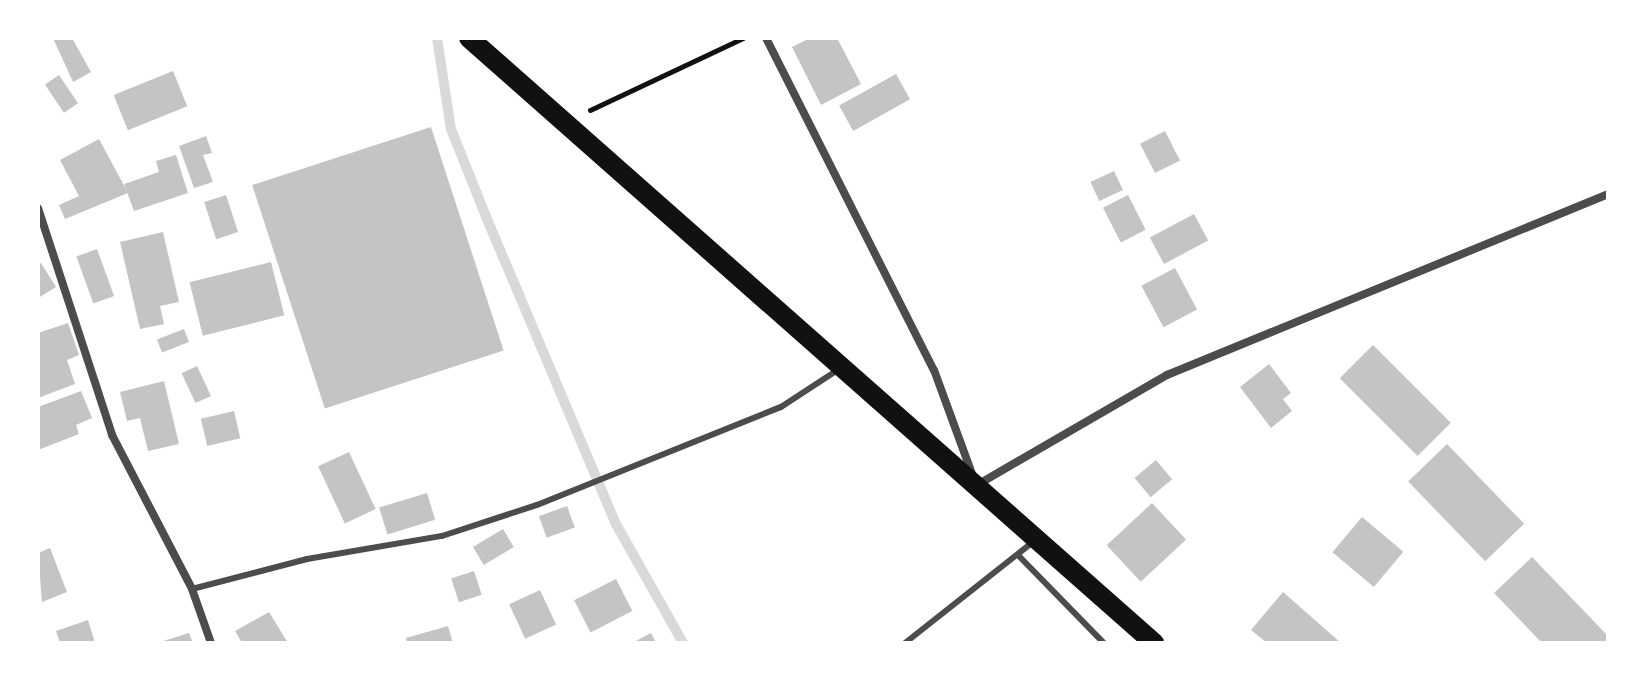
<!DOCTYPE html>
<html>
<head>
<meta charset="utf-8">
<style>
  body { margin:0 }
  #map { position:relative; width:1646px; height:681px; overflow:hidden; background:#fff; font-family:Overpass,sans-serif }
  div>[style] { position:absolute }
  [style*='--x'] { left:calc(var(--x)*1px); top:calc(var(--y)*1px); width:calc(var(--w)*1px); rotate:calc(var(--a)*1deg) }
  .stream>* { height:10px; margin:-5px; padding:0 5px; transform-origin:5px; border-radius:5px; background:#d9d9d9 }
  .building>* { inset:0; background:#c4c4c4; transform-origin:0 0 }
  .path>* { height:5px; margin:-2.5px; padding:0 2.5px; transform-origin:2.5px; border-radius:2.5px; background:#111 }
  .service>* { height:6px; margin:-3px; padding:0 3px; transform-origin:3px; border-radius:3px; background:#4c4c4c }
  .minor>* { height:8px; margin:-4px; padding:0 4px; transform-origin:4px; border-radius:4px; background:#4c4c4c }
  .primary>* { height:20px; margin:-10px; padding:0 10px; transform-origin:10px; border-radius:10px; background:#111 }
  span { translate:-50% -50%; white-space:nowrap; text-align:center; line-height:1.15; -webkit-text-stroke:8px #fff; paint-order:stroke }
  .frame { position:absolute; inset:0; border:40px solid #fff; pointer-events:none }
</style>
</head>
<body>
<div id="map">
  <div class="stream">
    <i style="--x:437;--y:38;--w:92;--a:81.3"></i>
    <i style="--x:451;--y:129;--w:97;--a:68.2"></i>
    <i style="--x:487;--y:219;--w:331;--a:67.1"></i>
    <i style="--x:616;--y:524;--w:137;--a:60.6"></i>
  </div>
  <div class="building">
    <i style="clip-path:polygon(53px 38px,72px 38px,91px 72px,73px 82px)"></i>
    <i style="clip-path:polygon(810px 38px,837px 38px,861px 84px,821px 105px,792px 47px)"></i>
    <i style="left:173px;top:71px;width:38px;height:64px;rotate:68deg"></i>
    <i style="left:896px;top:74px;width:29px;height:65px;rotate:61deg"></i>
    <i style="left:59px;top:75px;width:34px;height:17px;rotate:56deg"></i>
    <i style="left:431px;top:127px;width:235px;height:188px;rotate:72deg"></i>
    <i style="left:1165px;top:131px;width:33px;height:28px;rotate:63deg"></i>
    <i style="clip-path:polygon(206px 136px,212px 153px,203px 155px,213px 182px,194px 188px,179px 146px)"></i>
    <i style="clip-path:polygon(99px 139px,128px 193px,65px 219px,59px 205px,79px 196px,60px 160px)"></i>
    <i style="clip-path:polygon(176px 155px,188px 193px,134px 211px,124px 184px,159px 172px,156px 161px)"></i>
    <i style="left:1114px;top:171px;width:21px;height:26px;rotate:65deg"></i>
    <i style="left:226px;top:195px;width:39px;height:23px;rotate:72deg"></i>
    <i style="left:1128px;top:195px;width:39px;height:28px;rotate:63deg"></i>
    <i style="left:1194px;top:214px;width:30px;height:50px;rotate:62deg"></i>
    <i style="clip-path:polygon(163px 232px,179px 302px,160px 306px,164px 324px,140px 329px,120px 242px)"></i>
    <i style="left:97px;top:249px;width:50px;height:22px;rotate:70deg"></i>
    <i style="left:271px;top:262px;width:55px;height:84px;rotate:76deg"></i>
    <i style="clip-path:polygon(41px 263px,56px 287px,38px 298px,38px 264px)"></i>
    <i style="left:1175px;top:268px;width:47px;height:38px;rotate:62deg"></i>
    <i style="clip-path:polygon(68px 323px,79px 355px,67px 360px,75px 384px,38px 398px,38px 333px)"></i>
    <i style="left:184px;top:329px;width:14px;height:29px;rotate:69deg"></i>
    <i style="left:1373px;top:345px;width:110px;height:47px;rotate:45deg"></i>
    <i style="clip-path:polygon(1269px 364px,1291px 393px,1283px 399px,1292px 411px,1271px 428px,1240px 387px)"></i>
    <i style="left:197px;top:366px;width:33px;height:17px;rotate:65deg"></i>
    <i style="clip-path:polygon(164px 381px,179px 444px,148px 451px,140px 418px,127px 421px,120px 392px)"></i>
    <i style="clip-path:polygon(81px 391px,92px 418px,76px 425px,79px 434px,38px 450px,38px 407px)"></i>
    <i style="left:234px;top:411px;width:28px;height:34px;rotate:77deg"></i>
    <i style="left:1447px;top:444px;width:111px;height:54px;rotate:46deg"></i>
    <i style="left:349px;top:452px;width:63px;height:34px;rotate:65deg"></i>
    <i style="left:1156px;top:460px;width:25px;height:28px;rotate:50deg"></i>
    <i style="left:427px;top:493px;width:28px;height:50px;rotate:73deg"></i>
    <i style="left:1152px;top:503px;width:50px;height:62px;rotate:47deg"></i>
    <i style="left:567px;top:506px;width:23px;height:30px;rotate:70deg"></i>
    <i style="left:1362px;top:517px;width:54px;height:46px;rotate:40deg"></i>
    <i style="left:503px;top:529px;width:21px;height:35px;rotate:59deg"></i>
    <i style="clip-path:polygon(50px 548px,67px 592px,42px 602px,38px 553px)"></i>
    <i style="clip-path:polygon(1532px 557px,1608px 636px,1608px 643px,1542px 643px,1494px 593px)"></i>
    <i style="left:474px;top:571px;width:25px;height:24px;rotate:72deg"></i>
    <i style="left:616px;top:579px;width:36px;height:47px;rotate:63deg"></i>
    <i style="left:540px;top:590px;width:38px;height:34px;rotate:65deg"></i>
    <i style="clip-path:polygon(1283px 592px,1341px 643px,1267px 643px,1251px 630px)"></i>
    <i style="clip-path:polygon(269px 612px,288px 643px,242px 643px,235px 631px)"></i>
    <i style="clip-path:polygon(88px 620px,95px 643px,60px 643px,56px 631px)"></i>
    <i style="clip-path:polygon(448px 626px,453px 643px,407px 643px,406px 638px)"></i>
    <i style="clip-path:polygon(189px 633px,193px 643px,160px 643px,160px 642px)"></i>
    <i style="clip-path:polygon(651px 633px,656px 643px,632px 643px)"></i>
  </div>
  <div class="path">
    <i style="--x:590;--y:110;--w:169;--a:-25.2"></i>
  </div>
  <div class="service">
    <i style="--x:1018;--y:555;--w:123;--a:45.7"></i>
    <i style="--x:192;--y:589;--w:119;--a:-14.6"></i>
    <i style="--x:307;--y:559;--w:137;--a:-9.7"></i>
    <i style="--x:442;--y:536;--w:100;--a:-18.1"></i>
    <i style="--x:537;--y:505;--w:263;--a:-21.9"></i>
    <i style="--x:781;--y:407;--w:69;--a:-33.2"></i>
    <i style="--x:905;--y:643;--w:164;--a:-38.3"></i>
  </div>
  <div class="minor">
    <i style="--x:766;--y:38;--w:372;--a:63.2"></i>
    <i style="--x:934;--y:370;--w:111;--a:69.9"></i>
    <i style="--x:38;--y:208;--w:239;--a:71.9"></i>
    <i style="--x:112;--y:435;--w:174;--a:62.5"></i>
    <i style="--x:192;--y:589;--w:57;--a:70.6"></i>
    <i style="--x:977;--y:485;--w:220;--a:-30.1"></i>
    <i style="--x:1167;--y:375;--w:477;--a:-22.3"></i>
  </div>
  <div class="primary">
    <i style="--x:469;--y:38;--w:914;--a:41.45"></i>
  </div>
  <div class="frame"></div>
</div>
</body>
</html>
